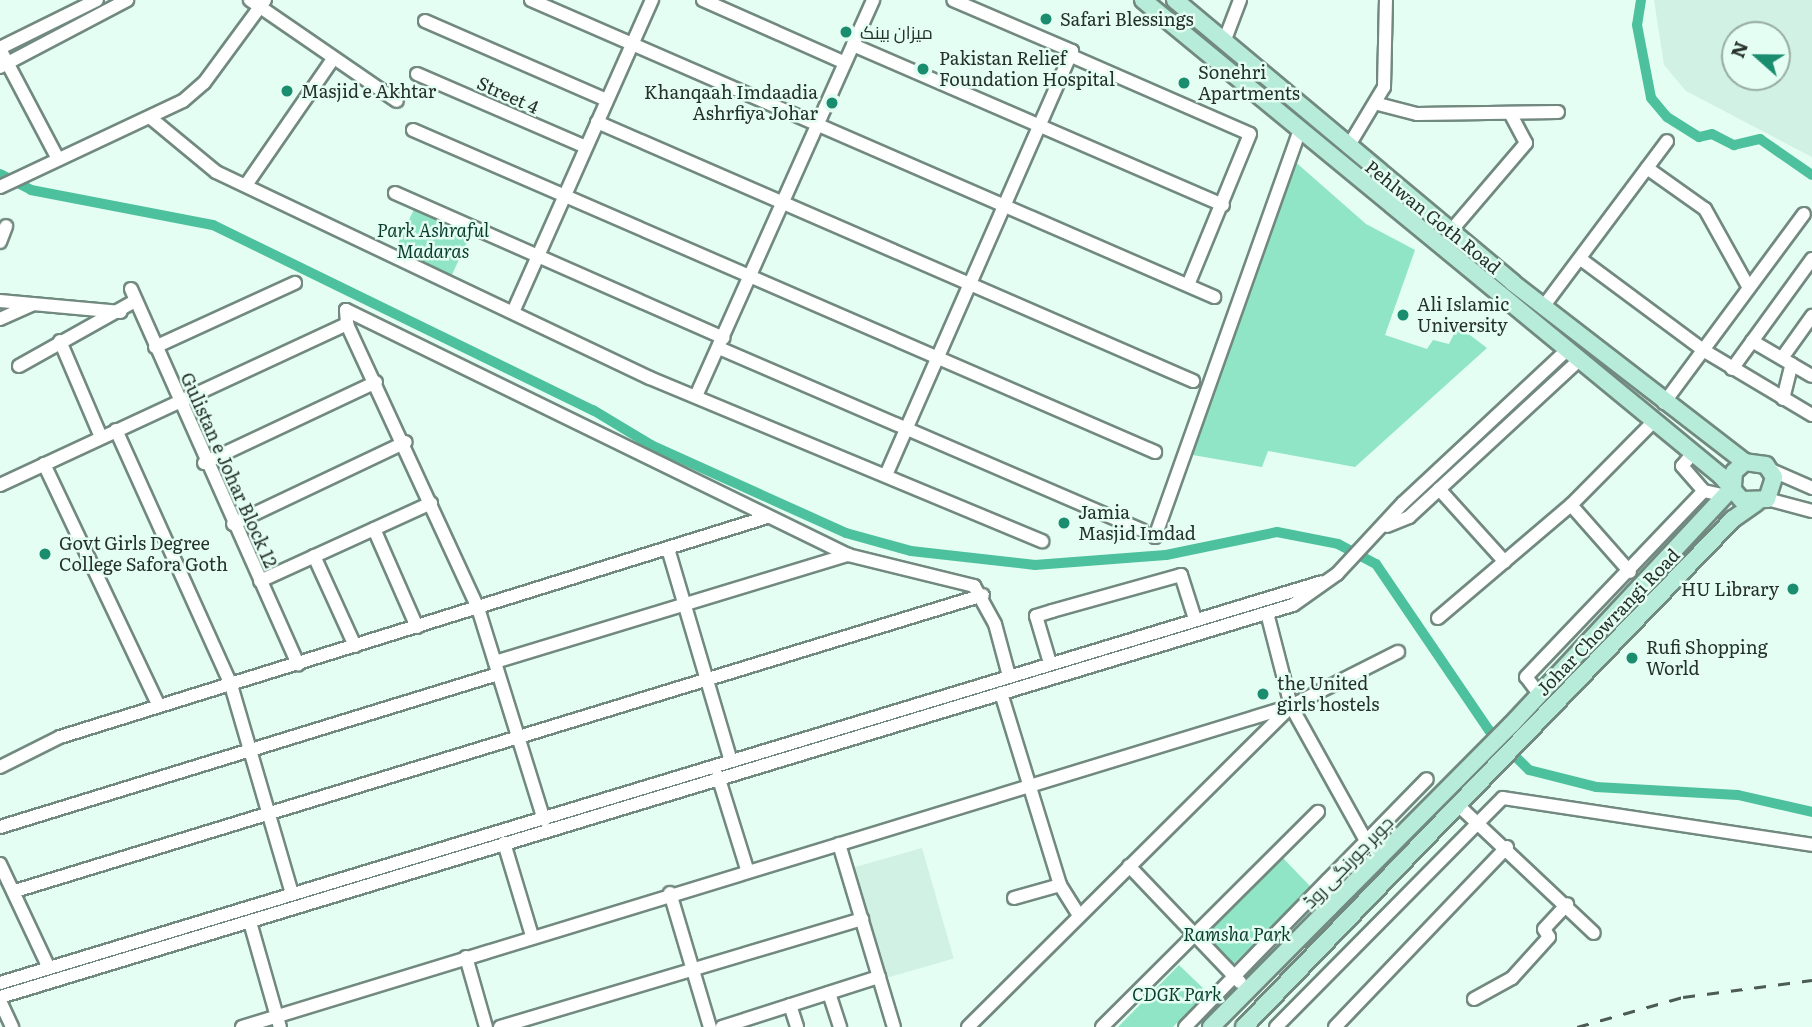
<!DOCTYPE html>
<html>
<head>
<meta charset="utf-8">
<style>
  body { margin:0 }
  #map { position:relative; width:1812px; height:1027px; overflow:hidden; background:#e4fef3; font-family:Literata,Cairo,serif }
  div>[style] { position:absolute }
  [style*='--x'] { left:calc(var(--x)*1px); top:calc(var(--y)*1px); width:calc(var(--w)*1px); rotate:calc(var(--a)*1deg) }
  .built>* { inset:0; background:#d0f1e4; transform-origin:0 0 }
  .green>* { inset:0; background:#8fe5c6; transform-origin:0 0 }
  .canal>* { height:10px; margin:-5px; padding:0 5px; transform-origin:5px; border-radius:5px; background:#4dc19d }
  .roads { filter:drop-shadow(2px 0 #728980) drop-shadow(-2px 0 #728980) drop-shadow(0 2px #728980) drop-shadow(0 -2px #728980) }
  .minor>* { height:12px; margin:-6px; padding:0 6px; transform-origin:6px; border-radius:6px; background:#fff }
  .major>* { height:16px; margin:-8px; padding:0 8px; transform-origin:8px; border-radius:8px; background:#b6ecd9 }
  .rail>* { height:2.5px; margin-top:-1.25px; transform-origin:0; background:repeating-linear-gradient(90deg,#4d5b55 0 12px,transparent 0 24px) }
  .dots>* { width:19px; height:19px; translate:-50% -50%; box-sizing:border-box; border:4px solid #e4fef3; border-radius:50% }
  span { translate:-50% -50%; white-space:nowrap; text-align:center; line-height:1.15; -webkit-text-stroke:5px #e4fef3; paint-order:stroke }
  .poi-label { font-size:18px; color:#26302c }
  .left { translate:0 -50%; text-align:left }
  .right { translate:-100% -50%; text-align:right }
  .street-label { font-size:18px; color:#26302c }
  .park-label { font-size:18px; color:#083d2e; font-style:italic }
  .north { position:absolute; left:1721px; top:21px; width:70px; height:70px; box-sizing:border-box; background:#e4fef3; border:2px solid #98aca3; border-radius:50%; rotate:291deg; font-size:19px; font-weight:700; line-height:28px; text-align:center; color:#26302c }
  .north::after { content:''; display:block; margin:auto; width:24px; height:32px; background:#1b8d6f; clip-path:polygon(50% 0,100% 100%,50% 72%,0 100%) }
</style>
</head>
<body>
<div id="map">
  <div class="built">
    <i style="clip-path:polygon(evenodd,1654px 0,1812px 0,1812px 157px,1686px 91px,1664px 65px,1654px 0,1777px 35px,1777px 77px,1735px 77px,1735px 35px,1777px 35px)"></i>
    <i style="left:922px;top:848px;width:115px;height:73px;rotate:74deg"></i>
  </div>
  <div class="green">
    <i style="clip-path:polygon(1292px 159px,1366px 224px,1415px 250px,1385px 335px,1427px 349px,1433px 340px,1449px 344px,1458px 326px,1487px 348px,1355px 467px,1268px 451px,1262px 467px,1187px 454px)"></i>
    <i style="left:416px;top:205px;width:62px;height:51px;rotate:25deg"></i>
    <i style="left:1282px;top:857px;width:43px;height:109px;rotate:46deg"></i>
    <i style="clip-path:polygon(1179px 965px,1207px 992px,1173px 1027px,1118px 1027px)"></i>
  </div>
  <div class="canal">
    <i style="--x:1641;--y:0;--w:25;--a:99"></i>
    <i style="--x:1637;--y:25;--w:74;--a:79.1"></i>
    <i style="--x:1651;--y:98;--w:25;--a:50"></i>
    <i style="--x:1667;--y:117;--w:38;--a:32"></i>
    <i style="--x:1699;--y:137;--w:13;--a:-13"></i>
    <i style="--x:1712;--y:134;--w:25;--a:27"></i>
    <i style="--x:1734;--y:145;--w:27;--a:-13"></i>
    <i style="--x:1760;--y:139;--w:63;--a:34.7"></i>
    <i style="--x:0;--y:174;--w:35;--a:27"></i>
    <i style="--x:31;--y:190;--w:185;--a:10.9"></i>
    <i style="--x:213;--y:225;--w:423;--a:26"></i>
    <i style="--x:593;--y:410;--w:68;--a:31.1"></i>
    <i style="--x:651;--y:445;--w:214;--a:24.3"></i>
    <i style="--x:846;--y:533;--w:67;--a:15.5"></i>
    <i style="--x:911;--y:551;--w:125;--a:6.4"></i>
    <i style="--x:1035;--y:565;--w:131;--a:-4.4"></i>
    <i style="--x:1166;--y:555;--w:113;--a:-11.7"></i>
    <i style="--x:1277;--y:532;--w:62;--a:11.1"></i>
    <i style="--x:1338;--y:544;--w:43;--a:27.8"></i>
    <i style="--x:1376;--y:564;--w:201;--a:55.8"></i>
    <i style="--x:1489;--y:730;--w:57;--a:45"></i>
    <i style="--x:1529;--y:770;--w:69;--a:14.2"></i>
    <i style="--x:1596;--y:787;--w:142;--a:3.2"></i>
    <i style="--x:1738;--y:795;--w:76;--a:12.9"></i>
  </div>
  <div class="roads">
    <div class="minor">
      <i style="--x:250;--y:0;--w:178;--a:34.5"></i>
      <i style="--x:531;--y:0;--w:745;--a:23.5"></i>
      <i style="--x:703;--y:0;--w:155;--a:23.9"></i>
      <i style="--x:425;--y:21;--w:198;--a:23.5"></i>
      <i style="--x:1224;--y:42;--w:45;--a:-69.1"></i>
      <i style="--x:853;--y:45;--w:403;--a:23.4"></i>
      <i style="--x:0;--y:48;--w:108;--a:-26.3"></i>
      <i style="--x:0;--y:49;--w:122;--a:62.2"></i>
      <i style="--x:1069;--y:55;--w:197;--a:23.6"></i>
      <i style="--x:1250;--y:134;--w:163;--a:112.3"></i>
      <i style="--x:0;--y:67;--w:144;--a:-27.8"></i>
      <i style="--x:417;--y:74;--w:184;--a:23.4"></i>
      <i style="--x:1378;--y:104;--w:40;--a:14.4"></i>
      <i style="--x:1417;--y:114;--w:141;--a:-0.8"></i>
      <i style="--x:152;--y:119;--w:83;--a:39.6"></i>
      <i style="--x:216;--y:172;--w:480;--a:25.4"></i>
      <i style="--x:650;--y:378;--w:425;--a:22.6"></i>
      <i style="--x:597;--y:122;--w:650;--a:23.49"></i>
      <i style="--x:413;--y:130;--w:809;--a:23.46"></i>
      <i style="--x:1348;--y:147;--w:70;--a:-59"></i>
      <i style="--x:1384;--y:87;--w:87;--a:-88.7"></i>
      <i style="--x:1647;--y:168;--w:71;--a:35.3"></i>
      <i style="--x:1705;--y:209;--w:90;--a:60.9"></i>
      <i style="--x:246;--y:185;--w:153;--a:-55.4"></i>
      <i style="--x:0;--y:187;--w:202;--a:-25.2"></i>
      <i style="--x:183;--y:101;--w:28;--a:-41"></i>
      <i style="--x:204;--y:83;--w:103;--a:-53.7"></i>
      <i style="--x:395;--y:193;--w:359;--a:23.8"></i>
      <i style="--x:1450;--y:232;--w:117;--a:-49.5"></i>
      <i style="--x:1526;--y:143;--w:34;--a:-118"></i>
      <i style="--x:0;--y:242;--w:17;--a:-69"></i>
      <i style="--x:1582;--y:260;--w:151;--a:36.6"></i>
      <i style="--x:1703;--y:350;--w:127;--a:30.8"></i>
      <i style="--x:131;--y:289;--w:411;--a:66"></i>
      <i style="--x:0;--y:301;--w:121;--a:5.2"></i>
      <i style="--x:1543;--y:307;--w:207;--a:-53.2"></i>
      <i style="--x:513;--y:312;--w:342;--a:-66"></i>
      <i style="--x:0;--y:319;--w:35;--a:-24"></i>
      <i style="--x:60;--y:341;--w:104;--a:66.9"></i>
      <i style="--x:1752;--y:341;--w:69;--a:30.3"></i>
      <i style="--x:155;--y:347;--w:154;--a:-24.6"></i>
      <i style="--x:719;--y:348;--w:460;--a:23.3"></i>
      <i style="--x:1782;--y:358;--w:52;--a:-54.5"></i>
      <i style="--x:19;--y:366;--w:133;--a:-29.3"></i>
      <i style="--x:1732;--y:369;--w:136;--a:-54"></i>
      <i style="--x:696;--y:396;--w:434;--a:-65.9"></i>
      <i style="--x:1783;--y:399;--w:36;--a:-76"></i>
      <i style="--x:1664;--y:403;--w:235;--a:-53.5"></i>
      <i style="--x:116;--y:430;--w:280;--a:65.7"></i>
      <i style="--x:231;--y:685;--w:217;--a:73.7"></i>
      <i style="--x:1693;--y:453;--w:17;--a:130"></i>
      <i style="--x:1682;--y:466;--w:33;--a:49"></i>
      <i style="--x:204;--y:463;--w:190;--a:-25.2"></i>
      <i style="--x:44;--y:464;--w:268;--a:64.6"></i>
      <i style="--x:1771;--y:470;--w:45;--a:23.7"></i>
      <i style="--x:886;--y:475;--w:463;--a:-66.3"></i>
      <i style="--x:1072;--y:51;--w:129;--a:-156.8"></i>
      <i style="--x:0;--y:485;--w:383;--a:-24.9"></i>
      <i style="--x:1439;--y:489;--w:98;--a:47.9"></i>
      <i style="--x:1767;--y:499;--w:47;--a:14.9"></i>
      <i style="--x:1571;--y:505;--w:118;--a:-45.3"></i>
      <i style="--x:233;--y:524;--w:191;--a:-25.4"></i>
      <i style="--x:1387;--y:526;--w:24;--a:-22"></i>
      <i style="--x:1409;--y:517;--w:231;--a:-42.7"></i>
      <i style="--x:374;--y:529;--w:107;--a:66.3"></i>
      <i style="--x:1155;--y:537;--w:429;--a:-70.4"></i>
      <i style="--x:669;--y:552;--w:218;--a:73.5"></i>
      <i style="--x:314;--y:556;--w:99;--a:65.5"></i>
      <i style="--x:260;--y:581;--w:188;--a:-24.5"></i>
      <i style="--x:1267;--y:613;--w:96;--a:75.5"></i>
      <i style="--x:1291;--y:706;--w:154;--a:60.9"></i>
      <i style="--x:1366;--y:841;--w:21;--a:29"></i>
      <i style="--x:1438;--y:618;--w:175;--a:-40.4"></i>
      <i style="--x:1571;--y:505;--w:89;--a:48.6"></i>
      <i style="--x:495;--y:662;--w:369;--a:-16.9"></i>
      <i style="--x:1050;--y:663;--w:49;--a:-106.6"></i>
      <i style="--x:1036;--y:616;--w:17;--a:-17"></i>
      <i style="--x:1052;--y:611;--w:134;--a:-15.6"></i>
      <i style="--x:1181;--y:575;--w:46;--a:72.3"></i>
      <i style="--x:1001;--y:693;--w:201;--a:72.9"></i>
      <i style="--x:1060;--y:885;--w:36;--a:58"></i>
      <i style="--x:1539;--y:694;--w:21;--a:-127"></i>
      <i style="--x:1526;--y:677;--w:257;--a:-46.3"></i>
      <i style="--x:1704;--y:491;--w:22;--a:13"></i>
      <i style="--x:0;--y:767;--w:67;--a:-26.6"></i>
      <i style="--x:60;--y:737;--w:740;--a:-17.28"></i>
      <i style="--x:718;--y:776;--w:97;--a:72.7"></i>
      <i style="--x:1459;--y:806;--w:185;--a:43.3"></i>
      <i style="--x:544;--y:820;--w:222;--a:-107.3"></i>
      <i style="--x:478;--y:608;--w:313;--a:-114.8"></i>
      <i style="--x:347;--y:324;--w:14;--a:-94"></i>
      <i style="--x:346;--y:310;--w:559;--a:26.01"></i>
      <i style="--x:848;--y:555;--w:130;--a:13.8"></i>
      <i style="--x:974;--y:586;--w:43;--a:61.1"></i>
      <i style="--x:995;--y:624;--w:54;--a:74.9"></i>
      <i style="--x:0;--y:827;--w:521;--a:-17.08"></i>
      <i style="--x:504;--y:843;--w:97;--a:73.2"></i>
      <i style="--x:839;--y:844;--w:191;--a:73.3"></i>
      <i style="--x:0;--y:864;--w:115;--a:64.8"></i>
      <i style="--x:1129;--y:866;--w:161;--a:46.3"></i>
      <i style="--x:15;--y:891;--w:1012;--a:-17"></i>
      <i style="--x:670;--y:893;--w:140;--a:73.4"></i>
      <i style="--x:1014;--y:898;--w:48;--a:-15.8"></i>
      <i style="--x:1331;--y:909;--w:29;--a:-96"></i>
      <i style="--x:1328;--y:880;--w:141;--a:-45.6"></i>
      <i style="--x:250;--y:922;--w:109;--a:74.1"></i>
      <i style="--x:466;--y:957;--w:73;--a:74.1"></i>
      <i style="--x:0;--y:983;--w:1381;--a:-16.87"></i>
      <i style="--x:829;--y:993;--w:36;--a:72"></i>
      <i style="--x:0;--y:997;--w:1351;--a:-16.87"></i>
      <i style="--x:1293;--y:605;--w:54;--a:-35.2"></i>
      <i style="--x:1337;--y:574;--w:97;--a:-47.1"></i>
      <i style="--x:1403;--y:503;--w:224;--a:-43"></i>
      <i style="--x:1474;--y:999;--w:43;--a:-28.9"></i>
      <i style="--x:1512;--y:978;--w:55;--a:-47.9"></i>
      <i style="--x:1549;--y:937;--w:9;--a:-122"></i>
      <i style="--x:1544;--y:929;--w:34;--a:-47"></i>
      <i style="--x:0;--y:1001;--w:29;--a:65"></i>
      <i style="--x:790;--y:1005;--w:23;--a:72"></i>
      <i style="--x:242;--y:1027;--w:1097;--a:-17.01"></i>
      <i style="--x:500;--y:1027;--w:378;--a:-16.6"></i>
      <i style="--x:722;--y:1027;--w:165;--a:-17.7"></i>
      <i style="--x:968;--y:1027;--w:455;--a:-44.8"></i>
      <i style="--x:1291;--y:706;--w:120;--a:-26.8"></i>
      <i style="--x:1102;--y:1027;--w:305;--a:-44.9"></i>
      <i style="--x:1185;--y:1027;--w:205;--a:-45.8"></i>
      <i style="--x:1276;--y:1027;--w:322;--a:-45.3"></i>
      <i style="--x:1503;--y:798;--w:313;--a:8.6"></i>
      <i style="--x:1335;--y:1027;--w:249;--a:-46.3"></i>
    </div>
    <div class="major">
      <i style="--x:1143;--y:0;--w:749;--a:39.47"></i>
      <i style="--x:1721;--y:476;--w:32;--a:49"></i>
      <i style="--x:1742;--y:500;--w:25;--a:-2"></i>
      <i style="--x:1767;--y:499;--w:23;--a:-72"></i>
      <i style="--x:1774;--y:477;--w:14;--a:-124"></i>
      <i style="--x:1766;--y:465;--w:21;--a:-172"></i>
      <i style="--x:1745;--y:462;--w:15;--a:138"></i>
      <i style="--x:1734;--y:472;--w:15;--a:94"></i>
      <i style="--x:1175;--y:0;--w:441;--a:39.9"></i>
      <i style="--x:1513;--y:283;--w:293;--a:37.7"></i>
      <i style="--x:1211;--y:1027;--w:426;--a:-45.2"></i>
      <i style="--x:1511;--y:725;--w:325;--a:-47"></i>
      <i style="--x:1244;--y:1027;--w:705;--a:-46.09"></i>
      <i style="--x:1733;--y:519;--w:28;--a:-35"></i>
    </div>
  </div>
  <div class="rail">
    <i style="--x:1577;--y:1027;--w:110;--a:-15.8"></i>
    <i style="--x:1683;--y:997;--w:130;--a:-7.5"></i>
  </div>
  <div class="dots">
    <i style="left:1046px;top:19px;background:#1b8d6f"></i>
    <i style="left:846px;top:32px;background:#1b8d6f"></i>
    <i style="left:923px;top:69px;background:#1b8d6f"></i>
    <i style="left:1184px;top:83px;background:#1b8d6f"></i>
    <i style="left:287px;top:91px;background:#1b8d6f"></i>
    <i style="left:832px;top:103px;background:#1b8d6f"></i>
    <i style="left:1403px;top:315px;background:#1b8d6f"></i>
    <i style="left:1064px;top:523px;background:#1b8d6f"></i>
    <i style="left:45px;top:554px;background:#1b8d6f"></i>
    <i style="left:1793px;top:589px;background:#1b8d6f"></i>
    <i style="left:1632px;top:658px;background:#1b8d6f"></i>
    <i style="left:1263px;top:694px;background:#1b8d6f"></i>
  </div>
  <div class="poi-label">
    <span class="left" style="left:1060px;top:19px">Safari Blessings</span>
    <span class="left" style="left:860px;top:32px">میزان بینک</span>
    <span class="left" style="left:939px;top:69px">Pakistan Relief<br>Foundation Hospital</span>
    <span class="left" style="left:1198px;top:83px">Sonehri<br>Apartments</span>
    <span class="left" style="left:301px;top:91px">Masjid e Akhtar</span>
    <span class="right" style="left:818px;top:103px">Khanqaah Imdaadia<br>Ashrfiya Johar</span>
    <span class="left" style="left:1417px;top:315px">Ali Islamic<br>University</span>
    <span class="left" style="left:1078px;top:523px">Jamia<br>Masjid Imdad</span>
    <span class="left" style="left:59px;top:554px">Govt Girls Degree<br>College Safora Goth</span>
    <span class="right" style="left:1779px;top:589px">HU Library</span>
    <span class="left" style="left:1646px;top:658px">Rufi Shopping<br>World</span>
    <span class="left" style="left:1277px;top:694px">the United<br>girls hostels</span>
  </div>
  <div class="street-label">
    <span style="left:508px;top:95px;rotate:24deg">Street 4</span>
    <span style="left:1433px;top:217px;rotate:39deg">Pehlwan Goth Road</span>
    <span style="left:229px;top:470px;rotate:66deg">Gulistan e Johar Block 12</span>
    <span style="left:1608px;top:622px;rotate:-46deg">Johar Chowrangi Road</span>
    <span style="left:1348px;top:862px;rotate:-46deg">جوہر چورنگی روڈ</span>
  </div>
  <div class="park-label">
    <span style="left:433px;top:241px">Park Ashraful<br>Madaras</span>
    <span style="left:1237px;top:934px">Ramsha Park</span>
    <span style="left:1177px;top:994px">CDGK Park</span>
  </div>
  <div class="north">N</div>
</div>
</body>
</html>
